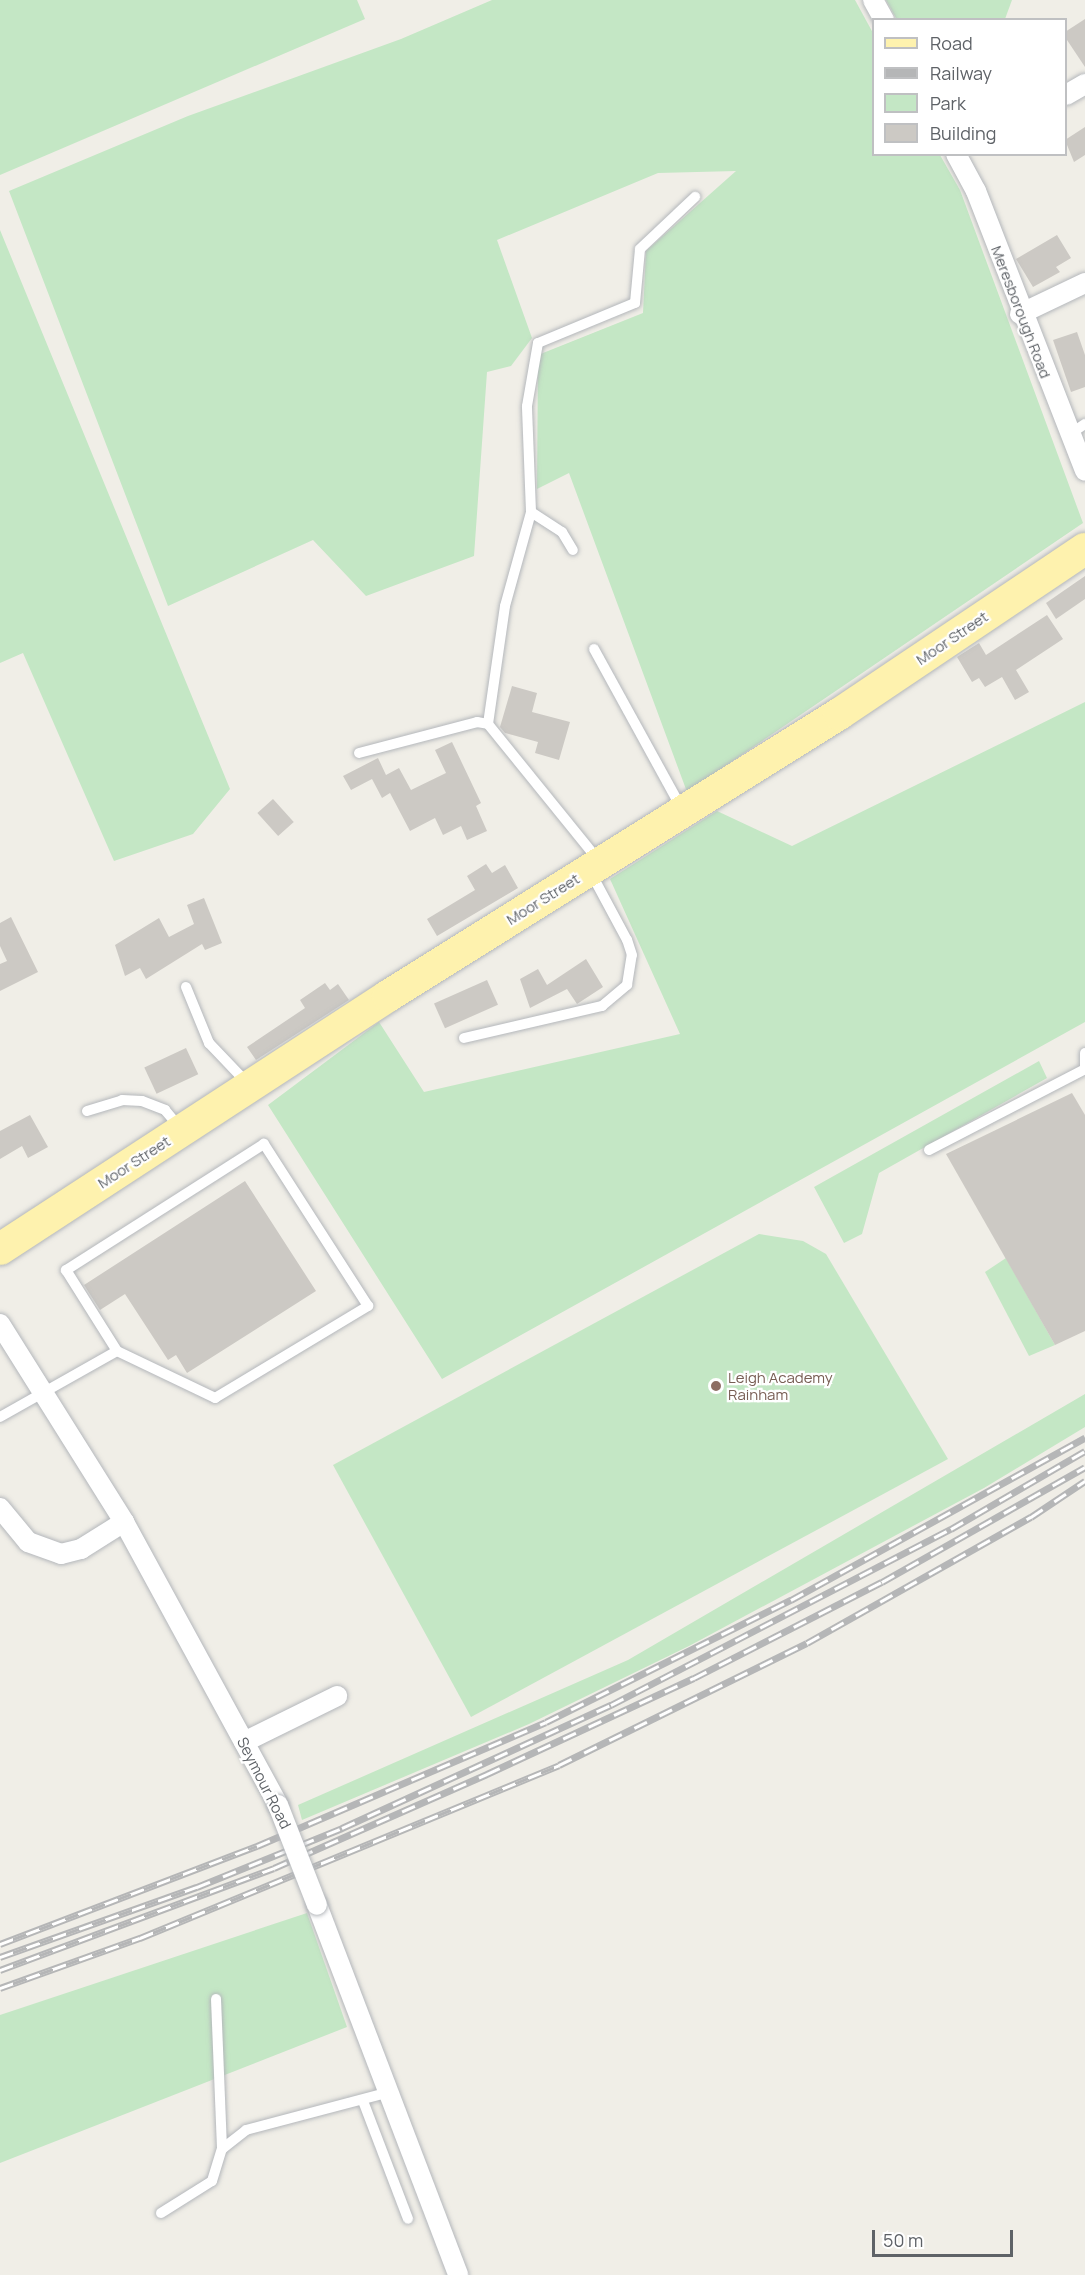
<!DOCTYPE html>
<html>
<head>
<meta charset="utf-8">
<style>
	body { margin:0 }
	#map { position:relative; width:1085px; height:2275px; overflow:hidden; background:#f0eee7; font-family:Manrope,sans-serif }
	div>[style] { position:absolute }
	.green>* { inset:0; background:#c4e7c5 }
	.building>* { inset:0; background:#ccc9c4; transform-origin:0 0 }
	.roads { filter:drop-shadow(0 0 2px #b4b7bb) drop-shadow(0 0 2px #b4b7bb) }
	.lane>* { height:10px; margin:-5px; padding:0 5px; transform-origin:5px; border-radius:5px; background:#fff }
	.street>* { height:20px; margin:-10px; padding:0 10px; transform-origin:10px; border-radius:10px; background:#fff }
	.primary>* { height:32px; margin:-16px; padding:0 16px; transform-origin:16px; border-radius:16px; background:#fef2ae }
	.rail>* { height:7px; margin-top:-3.5px; transform-origin:0; background:repeating-linear-gradient(90deg,#fff 0 14px,#b5b6b7 0 28px); box-sizing:border-box; border-block:2px solid #b5b6b7 }
	.bridges { filter:drop-shadow(0 0 2px #b4b7bb) drop-shadow(0 0 2px #b4b7bb) }
	.street-bridge>* { height:20px; margin:-10px; padding:0 10px; transform-origin:10px; border-radius:10px; background:#fff }
	.dots>* { width:16px; height:16px; translate:-50% -50%; box-sizing:border-box; border:3px solid #fff; border-radius:50% }
	span { translate:-50% -50%; white-space:nowrap; text-align:center; line-height:1.15; -webkit-text-stroke:4.5px #fff; paint-order:stroke }
	.street-label { font-size:15px; color:#5e6267 }
	.education-label { font-size:15px; color:#785e54 }
	.left { translate:0 -50%; text-align:left }
	.legend { position:absolute; left:872px; top:18px; width:195px; height:138px; box-sizing:border-box; background:#fff; border:2px solid #bfc0c2; margin:0; padding:8px 10px; list-style:none; font-size:18px; color:#5e6267 }
	.legend li { display:flex; align-items:center; gap:12px; height:30px }
	.legend b { width:30px; border:2px solid #bfc0c2 }
	.scale { position:absolute; left:872px; top:2230px; width:141px; height:27px; box-sizing:border-box; border:3px solid #5e6267; border-top:0; padding-left:8px; font-size:18px; line-height:21px; white-space:nowrap; color:#5e6267; -webkit-text-stroke:4px #fff; paint-order:stroke }
</style>
</head>
<body>
<div id="map">
	<div class="green">
		<i style="clip-path:polygon(0 0,357px 0,365px 19px,0 175px)"></i>
		<i style="clip-path:polygon(492px 0,855px 0,873px 33px,874px 154px,940px 155px,960px 190px,1083px 523px,687px 792px,569px 473px,537px 489px,538px 355px,643px 313px,646px 251px,736px 171px,658px 173px,497px 240px,532px 338px,511px 366px,487px 372px,474px 556px,366px 596px,313px 540px,168px 606px,9px 191px,188px 116px,401px 39px)"></i>
		<i style="clip-path:polygon(886px 0,1012px 0,1005px 19px,897px 20px)"></i>
		<i style="clip-path:polygon(0 230px,230px 789px,193px 834px,114px 861px,23px 653px,0 663px)"></i>
		<i style="clip-path:polygon(1085px 702px,1085px 1022px,442px 1379px,268px 1105px,379px 1022px,424px 1092px,680px 1034px,610px 879px,717px 811px,792px 846px)"></i>
		<i style="clip-path:polygon(1039px 1061px,1047px 1078px,879px 1173px,862px 1234px,844px 1243px,814px 1187px)"></i>
		<i style="clip-path:polygon(759px 1234px,803px 1241px,826px 1254px,948px 1459px,471px 1717px,333px 1465px)"></i>
		<i style="clip-path:polygon(1006px 1258px,1055px 1345px,1029px 1356px,985px 1272px)"></i>
		<i style="clip-path:polygon(1085px 1394px,1085px 1427px,984px 1488px,689px 1646px,529px 1724px,302px 1820px,298px 1805px,628px 1660px)"></i>
		<i style="clip-path:polygon(307px 1913px,347px 2027px,0 2163px,0 2015px)"></i>
	</div>
	<div class="building">
		<i style="clip-path:polygon(1085px 19px,1085px 67px,1065px 37px,1065px 32px)"></i>
		<i style="clip-path:polygon(1085px 127px,1085px 155px,1074px 162px,1065px 140px)"></i>
		<i style="clip-path:polygon(1057px 235px,1071px 258px,1056px 267px,1060px 272px,1033px 287px,1016px 259px)"></i>
		<i style="clip-path:polygon(1077px 332px,1085px 355px,1085px 387px,1071px 392px,1053px 340px)"></i>
		<i style="clip-path:polygon(1085px 576px,1085px 599px,1056px 619px,1046px 603px)"></i>
		<i style="clip-path:polygon(1047px 615px,1063px 639px,1016px 670px,1029px 692px,1015px 700px,1002px 677px,985px 687px,979px 678px,972px 682px,957px 657px,979px 643px,986px 655px)"></i>
		<i style="clip-path:polygon(512px 686px,537px 693px,532px 712px,570px 722px,559px 760px,535px 753px,538px 742px,505px 733px,500px 727px)"></i>
		<i style="clip-path:polygon(452px 742px,481px 803px,476px 806px,487px 831px,467px 840px,461px 826px,443px 835px,435px 818px,410px 831px,390px 793px,382px 798px,372px 779px,351px 790px,343px 776px,378px 758px,386px 775px,399px 768px,411px 790px,446px 773px,435px 750px)"></i>
		<i style="left:273px;top:799px;width:31px;height:21px;rotate:48deg"></i>
		<i style="clip-path:polygon(486px 864px,492px 873px,505px 865px,518px 888px,437px 936px,427px 919px,475px 890px,467px 876px)"></i>
		<i style="clip-path:polygon(204px 898px,222px 943px,205px 950px,202px 944px,146px 979px,140px 968px,125px 976px,115px 945px,159px 918px,169px 937px,194px 924px,187px 905px)"></i>
		<i style="clip-path:polygon(11px 917px,38px 972px,0 991px,0 964px,7px 961px,0 946px,0 923px)"></i>
		<i style="clip-path:polygon(586px 959px,603px 987px,577px 1004px,567px 989px,530px 1008px,520px 979px,538px 969px,547px 985px)"></i>
		<i style="left:487px;top:980px;width:27px;height:58px;rotate:66deg"></i>
		<i style="clip-path:polygon(325px 983px,330px 990px,338px 984px,349px 1000px,256px 1060px,247px 1047px,305px 1008px,300px 1000px)"></i>
		<i style="left:186px;top:1048px;width:29px;height:46px;rotate:65deg"></i>
		<i style="clip-path:polygon(1072px 1093px,1085px 1115px,1085px 1331px,1055px 1345px,946px 1154px)"></i>
		<i style="clip-path:polygon(30px 1115px,48px 1147px,28px 1158px,22px 1146px,0 1159px,0 1131px)"></i>
		<i style="clip-path:polygon(245px 1181px,316px 1291px,187px 1373px,176px 1355px,168px 1360px,125px 1294px,100px 1310px,84px 1285px)"></i>
	</div>
	<div class="roads">
		<div class="lane">
			<i style="left:1070px;top:434px;width:18px;rotate:-34deg"></i>
			<i style="left:531px;top:512px;width:37px;rotate:33deg"></i>
			<i style="left:562px;top:532px;width:21px;rotate:59deg"></i>
			<i style="left:594px;top:649px;width:183px;rotate:61.2deg"></i>
			<i style="left:488px;top:724px;width:119px;rotate:-81.8deg"></i>
			<i style="left:505px;top:606px;width:98px;rotate:-74.5deg"></i>
			<i style="left:531px;top:512px;width:106px;rotate:-92.2deg"></i>
			<i style="left:527px;top:406px;width:64px;rotate:-80.1deg"></i>
			<i style="left:538px;top:343px;width:105px;rotate:-22.4deg"></i>
			<i style="left:635px;top:303px;width:54px;rotate:-84.7deg"></i>
			<i style="left:640px;top:249px;width:76px;rotate:-43.4deg"></i>
			<i style="left:359px;top:753px;width:122px;rotate:-14.7deg"></i>
			<i style="left:477px;top:722px;width:11px;rotate:10deg"></i>
			<i style="left:488px;top:724px;width:175px;rotate:51deg"></i>
			<i style="left:186px;top:987px;width:61px;rotate:67.7deg"></i>
			<i style="left:209px;top:1043px;width:57px;rotate:46.4deg"></i>
			<i style="left:464px;top:1038px;width:142px;rotate:-13.1deg"></i>
			<i style="left:602px;top:1006px;width:33px;rotate:-40deg"></i>
			<i style="left:627px;top:985px;width:30px;rotate:-81deg"></i>
			<i style="left:632px;top:955px;width:16px;rotate:-108deg"></i>
			<i style="left:627px;top:940px;width:76px;rotate:-118.2deg"></i>
			<i style="left:1085px;top:1053px;width:15px;rotate:90deg"></i>
			<i style="left:87px;top:1111px;width:37px;rotate:-17deg"></i>
			<i style="left:122px;top:1100px;width:20px;rotate:3deg"></i>
			<i style="left:142px;top:1101px;width:25px;rotate:21deg"></i>
			<i style="left:165px;top:1110px;width:23px;rotate:50deg"></i>
			<i style="left:929px;top:1150px;width:176px;rotate:-27.4deg"></i>
			<i style="left:0;top:1417px;width:134px;rotate:-29.4deg"></i>
			<i style="left:117px;top:1351px;width:109px;rotate:25.6deg"></i>
			<i style="left:215px;top:1398px;width:179px;rotate:-31deg"></i>
			<i style="left:368px;top:1306px;width:193px;rotate:-122.7deg"></i>
			<i style="left:264px;top:1144px;width:235px;rotate:147.5deg"></i>
			<i style="left:66px;top:1270px;width:96px;rotate:57.8deg"></i>
			<i style="left:216px;top:1999px;width:150px;rotate:87.7deg"></i>
			<i style="left:363px;top:2101px;width:126px;rotate:69.1deg"></i>
			<i style="left:161px;top:2213px;width:60px;rotate:-32.1deg"></i>
			<i style="left:212px;top:2181px;width:34px;rotate:-73deg"></i>
			<i style="left:222px;top:2149px;width:31px;rotate:-38deg"></i>
			<i style="left:246px;top:2130px;width:149px;rotate:-14.8deg"></i>
		</div>
		<div class="street">
			<i style="left:873px;top:0;width:23px;rotate:61deg"></i>
			<i style="left:1066px;top:95px;width:22px;rotate:-30deg"></i>
			<i style="left:956px;top:154px;width:42px;rotate:61.6deg"></i>
			<i style="left:976px;top:191px;width:300px;rotate:68.7deg"></i>
			<i style="left:1020px;top:314px;width:72px;rotate:-25.5deg"></i>
			<i style="left:0;top:1324px;width:234px;rotate:57.9deg"></i>
			<i style="left:124px;top:1522px;width:322px;rotate:61.4deg"></i>
			<i style="left:0;top:1508px;width:44px;rotate:50.5deg"></i>
			<i style="left:28px;top:1542px;width:35px;rotate:20deg"></i>
			<i style="left:61px;top:1554px;width:21px;rotate:-14deg"></i>
			<i style="left:81px;top:1549px;width:51px;rotate:-32.1deg"></i>
			<i style="left:244px;top:1742px;width:104px;rotate:-26.3deg"></i>
			<i style="left:317px;top:1905px;width:396px;rotate:69.1deg"></i>
		</div>
		<div class="primary">
			<i style="left:0;top:1249px;width:463px;rotate:-33.1deg"></i>
			<i style="left:388px;top:996px;width:532px;rotate:-32.02deg"></i>
			<i style="left:839px;top:714px;width:296px;rotate:-33.9deg"></i>
		</div>
	</div>
	<div class="rail">
		<i style="left:0;top:1944px;width:275px;rotate:-20.9deg"></i>
		<i style="left:257px;top:1846px;width:314px;rotate:-23.2deg"></i>
		<i style="left:546px;top:1722px;width:274px;rotate:-26.5deg"></i>
		<i style="left:791px;top:1600px;width:336px;rotate:-28.9deg"></i>
		<i style="left:0;top:1957px;width:209px;rotate:-19.6deg"></i>
		<i style="left:197px;top:1887px;width:157px;rotate:-22.1deg"></i>
		<i style="left:342px;top:1828px;width:296px;rotate:-24.6deg"></i>
		<i style="left:611px;top:1705px;width:383px;rotate:-27.4deg"></i>
		<i style="left:951px;top:1529px;width:155px;rotate:-30.2deg"></i>
		<i style="left:0;top:1970px;width:292px;rotate:-20.4deg"></i>
		<i style="left:274px;top:1868px;width:233px;rotate:-23.8deg"></i>
		<i style="left:487px;top:1774px;width:228px;rotate:-24.9deg"></i>
		<i style="left:694px;top:1678px;width:211px;rotate:-27.1deg"></i>
		<i style="left:882px;top:1582px;width:233px;rotate:-29.5deg"></i>
		<i style="left:0;top:1988px;width:149px;rotate:-19.7deg"></i>
		<i style="left:140px;top:1938px;width:453px;rotate:-22.4deg"></i>
		<i style="left:559px;top:1765px;width:276px;rotate:-26.2deg"></i>
		<i style="left:807px;top:1643px;width:257px;rotate:-29.4deg"></i>
		<i style="left:1031px;top:1517px;width:65px;rotate:-33.7deg"></i>
	</div>
	<div class="bridges">
		<div class="street-bridge">
			<i style="left:278px;top:1805px;width:107px;rotate:68.7deg"></i>
		</div>
	</div>
	<div class="dots">
		<i style="left:716px;top:1386px;background:#8d6e63"></i>
	</div>
	<div class="street-label">
		<span style="left:1021px;top:312px;rotate:69deg">Meresborough Road</span>
		<span style="left:952px;top:638px;rotate:-34deg">Moor Street</span>
		<span style="left:543px;top:899px;rotate:-32deg">Moor Street</span>
		<span style="left:134px;top:1162px;rotate:-33deg">Moor Street</span>
		<span style="left:264px;top:1783px;rotate:63deg">Seymour Road</span>
	</div>
	<div class="education-label">
		<span class="left" style="left:728px;top:1386px">Leigh Academy<br>Rainham</span>
	</div>
	<ul class="legend">
	<li><b style="height:8px;background:#fef2ae"></b>Road</li>
	<li><b style="height:8px;background:#b5b6b7"></b>Railway</li>
	<li><b style="height:16px;background:#c4e7c5"></b>Park</li>
	<li><b style="height:16px;background:#ccc9c4"></b>Building</li>
	</ul>
	<div class="scale">50 m</div>
</div>
</body>
</html>
